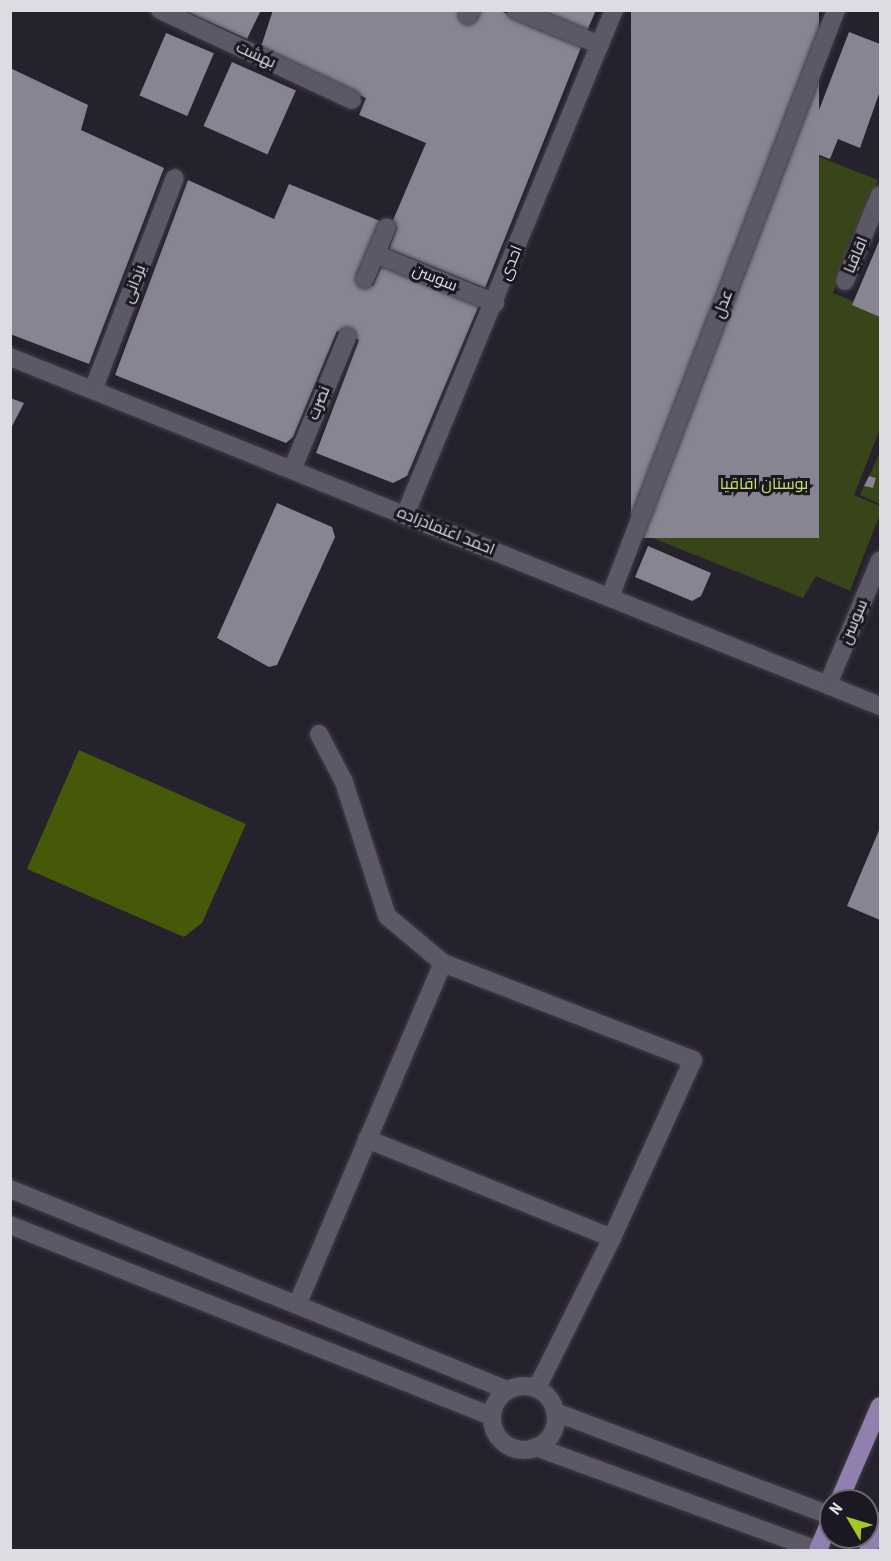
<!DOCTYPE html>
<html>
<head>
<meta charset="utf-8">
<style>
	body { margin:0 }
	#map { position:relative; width:891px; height:1561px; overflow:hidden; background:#25212d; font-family:"Roboto Condensed",Cairo,sans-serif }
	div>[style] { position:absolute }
	.green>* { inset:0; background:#384518 }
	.water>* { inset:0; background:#465908 }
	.building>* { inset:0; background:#888492; transform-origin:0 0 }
	.roads { filter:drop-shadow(0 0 2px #403d46) drop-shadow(0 0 2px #403d46) }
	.minor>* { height:18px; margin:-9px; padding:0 9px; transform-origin:9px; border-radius:9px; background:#5d5866 }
	.minor>.ring { margin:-9px; padding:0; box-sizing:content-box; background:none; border:18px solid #5d5866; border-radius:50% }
	.major>* { height:18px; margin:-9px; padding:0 9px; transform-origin:9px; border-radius:9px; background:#9080ad }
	span { translate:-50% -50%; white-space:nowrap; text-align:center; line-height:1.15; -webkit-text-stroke:6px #1c1823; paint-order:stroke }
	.street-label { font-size:16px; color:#dedce3 }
	.park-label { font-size:16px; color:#c0e466 }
	.frame { position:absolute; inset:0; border:12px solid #dedce3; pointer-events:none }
	.north { position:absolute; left:819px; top:1489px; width:60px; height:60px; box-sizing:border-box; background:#1c1823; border:2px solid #6a6670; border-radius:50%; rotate:308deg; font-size:16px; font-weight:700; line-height:24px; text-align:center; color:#dedce3 }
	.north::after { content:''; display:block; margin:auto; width:21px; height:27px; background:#a2c928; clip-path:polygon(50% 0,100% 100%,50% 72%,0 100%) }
</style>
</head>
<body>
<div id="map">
	<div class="green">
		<i style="clip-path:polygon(802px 150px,878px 180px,833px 293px,880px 312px,880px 429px,854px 495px,880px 506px,880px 514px,850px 591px,816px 576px,803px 598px,645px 535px)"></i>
		<i style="clip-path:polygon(880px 452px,880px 504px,860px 495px,864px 486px,873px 488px,876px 478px,869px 476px)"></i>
	</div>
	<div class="water">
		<i style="clip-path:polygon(79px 750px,246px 824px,202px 923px,184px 937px,27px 869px)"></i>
	</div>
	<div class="building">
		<i style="clip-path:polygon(183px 10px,261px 10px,247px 39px)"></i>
		<i style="clip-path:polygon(273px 10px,498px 10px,582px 45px,485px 288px,389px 249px,397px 228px,391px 225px,426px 143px,359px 115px,366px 98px,260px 50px)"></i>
		<i style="clip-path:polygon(539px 10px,596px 10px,587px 31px)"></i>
		<i style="left:631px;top:10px;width:188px;height:528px"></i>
		<i style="clip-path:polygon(849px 32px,880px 44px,880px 91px,860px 148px,838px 139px,830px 159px,804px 149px)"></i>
		<i style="left:166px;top:33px;width:52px;height:68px;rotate:23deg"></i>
		<i style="left:232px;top:62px;width:70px;height:70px;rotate:24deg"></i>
		<i style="clip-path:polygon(10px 68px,88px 105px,81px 130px,164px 168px,89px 364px,10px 334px)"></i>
		<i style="clip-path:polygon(188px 180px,274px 219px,289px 184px,380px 221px,356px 278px,373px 286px,382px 265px,479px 305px,407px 476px,393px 483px,316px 453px,359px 340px,337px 331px,293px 437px,286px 443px,115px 375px)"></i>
		<i style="clip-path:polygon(880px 239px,880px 317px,852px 305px)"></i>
		<i style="clip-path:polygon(10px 398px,24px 403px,10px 430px)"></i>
		<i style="clip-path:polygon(869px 476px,876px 478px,873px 488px,864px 486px)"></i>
		<i style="clip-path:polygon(277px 503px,332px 527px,335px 537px,277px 665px,269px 667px,217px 638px)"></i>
		<i style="clip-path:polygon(648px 546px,711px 573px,701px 596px,692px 601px,635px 577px)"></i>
		<i style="clip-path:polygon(880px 828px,880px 920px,847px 906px)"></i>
	</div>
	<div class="roads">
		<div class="minor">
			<i style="left:160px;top:10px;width:212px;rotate:25.1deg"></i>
			<i style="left:516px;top:10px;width:91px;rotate:22.6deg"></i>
			<i style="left:468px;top:15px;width:6px;rotate:-59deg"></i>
			<i style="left:376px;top:254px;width:129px;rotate:22.4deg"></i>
			<i style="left:365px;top:279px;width:56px;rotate:-67.1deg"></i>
			<i style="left:845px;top:281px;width:93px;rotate:-67.9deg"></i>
			<i style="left:10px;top:357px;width:937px;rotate:21.86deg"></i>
			<i style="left:93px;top:390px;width:227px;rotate:-68.9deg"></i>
			<i style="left:292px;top:470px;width:144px;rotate:-67.5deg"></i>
			<i style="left:405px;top:515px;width:547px;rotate:-67.52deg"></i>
			<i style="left:610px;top:597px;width:629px;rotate:-68.94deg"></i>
			<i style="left:828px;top:684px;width:134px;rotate:-67.2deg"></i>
			<i style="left:443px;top:963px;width:268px;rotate:21.2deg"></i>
			<i style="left:693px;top:1060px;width:196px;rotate:114.5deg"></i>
			<i style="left:367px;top:1139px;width:264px;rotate:22deg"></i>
			<i style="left:612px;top:1238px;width:168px;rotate:116.6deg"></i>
			<i style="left:10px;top:1189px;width:536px;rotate:22.02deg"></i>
			<i style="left:10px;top:1225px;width:518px;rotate:21.66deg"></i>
			<i style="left:297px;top:1305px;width:372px;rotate:-66.9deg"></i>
			<i style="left:443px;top:963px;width:73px;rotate:-140deg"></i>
			<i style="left:387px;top:916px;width:141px;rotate:-107.8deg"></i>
			<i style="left:344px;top:782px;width:54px;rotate:-117.5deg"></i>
			<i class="ring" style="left:492px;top:1386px;width:46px;height:46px"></i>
			<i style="left:555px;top:1412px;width:295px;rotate:20.6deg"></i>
			<i style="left:536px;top:1447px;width:300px;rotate:20.1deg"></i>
		</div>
		<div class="major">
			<i style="left:839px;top:1501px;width:103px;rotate:-66.7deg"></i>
			<i style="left:818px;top:1550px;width:34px;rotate:-67deg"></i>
			<i style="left:868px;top:1550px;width:31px;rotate:-68deg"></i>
		</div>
	</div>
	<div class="street-label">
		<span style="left:256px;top:55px;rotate:25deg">بهشت</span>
		<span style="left:856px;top:255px;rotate:-67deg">اقاقیا</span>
		<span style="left:511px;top:263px;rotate:-68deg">احدی</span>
		<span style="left:435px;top:278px;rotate:22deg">سوسن</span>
		<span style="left:134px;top:284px;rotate:-69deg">یزدانی</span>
		<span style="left:723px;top:304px;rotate:-69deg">عدل</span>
		<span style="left:319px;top:403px;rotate:-68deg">نصرت</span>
		<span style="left:446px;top:531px;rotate:22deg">احمد اعتمادزاده</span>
		<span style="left:854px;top:622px;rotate:-67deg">سوسن</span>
	</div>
	<div class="park-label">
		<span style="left:764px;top:484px">بوستان اقاقیا</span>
	</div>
	<div class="frame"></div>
	<div class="north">N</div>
</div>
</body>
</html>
